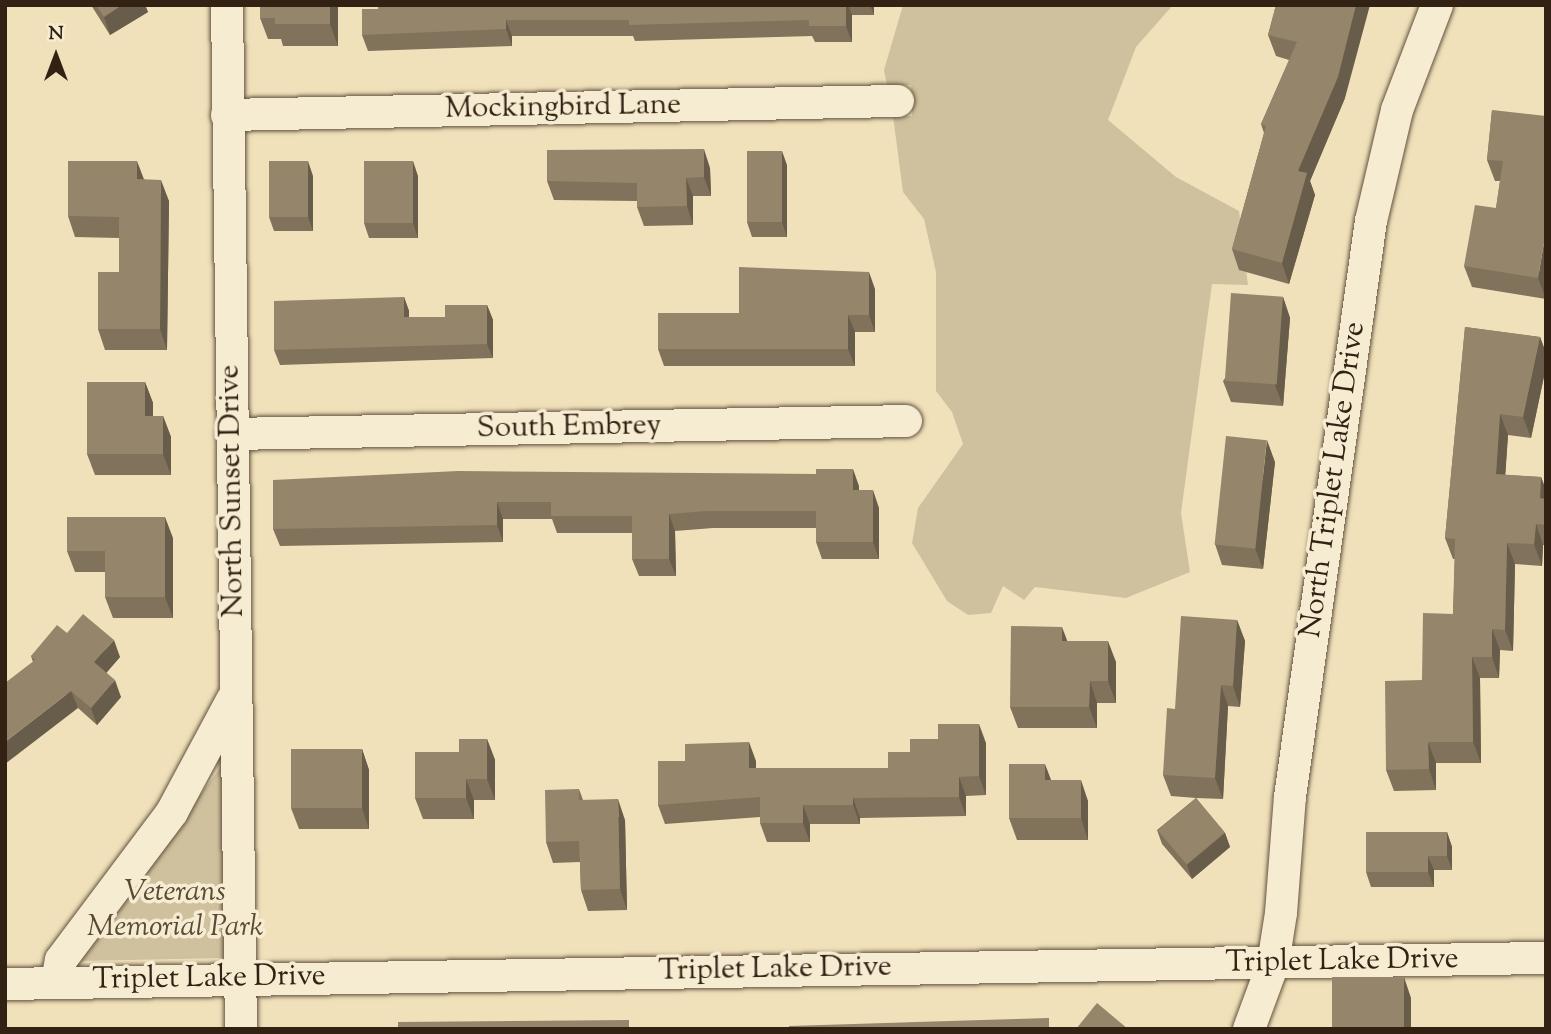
<!DOCTYPE html>
<html>
<head>
<meta charset="utf-8">
<style>
	body { margin:0 }
	#map { position:relative; width:1551px; height:1034px; overflow:hidden; background:#f0e1ba; font-family:"Sorts Mill Goudy",serif }
	div>[style] { position:absolute }
	.green>* { inset:0; background:#d0c19e }
	.roads { filter:drop-shadow(0 0 2px #62523e) drop-shadow(0 0 2px #62523e) }
	.minor>* { height:32px; margin:-16px; padding:0 16px; transform-origin:16px; border-radius:16px; background:#f5ecd2 }
	.wall>* { inset:0; background:#80725b }
	.shaded-wall>* { inset:0; background:#685d4a }
	.building>* { inset:0; background:#95856a; transform-origin:0 0 }
	span { translate:-50% -50%; white-space:nowrap; text-align:center; line-height:1.15; -webkit-text-stroke:7px #f5ecd2; paint-order:stroke }
	.street-label { font-size:30px; color:#332214 }
	.park-label { font-size:30px; color:#5a4a36; font-style:italic }
	.frame { position:absolute; inset:0; border:7px solid #332214; pointer-events:none }
	.north { position:absolute; left:21px; top:21px; width:70px; height:70px; -webkit-text-stroke:5px #f5ecd2; paint-order:stroke; rotate:0deg; font-size:19px; font-weight:700; line-height:28px; text-align:center; color:#332214 }
	.north::after { content:''; display:block; margin:auto; width:24px; height:32px; background:#332214; clip-path:polygon(50% 0,100% 100%,50% 72%,0 100%) }
</style>
</head>
<body>
<div id="map">
	<div class="green">
		<i style="clip-path:polygon(903px 5px,1173px 5px,1136px 47px,1108px 120px,1176px 177px,1239px 211px,1248px 285px,1212px 284px,1181px 513px,1190px 572px,1126px 598px,1035px 587px,1024px 600px,1003px 586px,991px 613px,968px 615px,947px 601px,912px 543px,918px 508px,963px 444px,952px 412px,936px 391px,936px 272px,924px 219px,903px 192px,893px 116px,912px 116px,911px 85px,887px 85px,884px 70px)"></i>
		<i style="clip-path:polygon(221px 767px,225px 958px,76px 961px)"></i>
	</div>
	<div class="roads">
		<div class="minor">
			<i style="left:227px;top:5px;width:1024px;rotate:89.22deg"></i>
			<i style="left:227px;top:115px;width:671px;rotate:-1.2deg"></i>
			<i style="left:232px;top:434px;width:674px;rotate:-1.1deg"></i>
			<i style="left:57px;top:982px;width:22px;rotate:-80deg"></i>
			<i style="left:61px;top:960px;width:185px;rotate:-53.1deg"></i>
			<i style="left:172px;top:812px;width:127px;rotate:-61.8deg"></i>
			<i style="left:5px;top:984px;width:1541px;rotate:-0.97deg"></i>
			<i style="left:1249px;top:1029px;width:69px;rotate:-69.7deg"></i>
			<i style="left:1273px;top:964px;width:52px;rotate:-81.1deg"></i>
			<i style="left:1281px;top:913px;width:116px;rotate:-85.6deg"></i>
			<i style="left:1290px;top:797px;width:582px;rotate:-82deg"></i>
			<i style="left:1371px;top:221px;width:114px;rotate:-76.8deg"></i>
			<i style="left:1397px;top:110px;width:112px;rotate:-69.1deg"></i>
		</div>
	</div>
	<div class="wall">
		<i style="clip-path:polygon(91px 5px,145px 5px,148px 12px,110px 35px)"></i>
		<i style="clip-path:polygon(338px 5px,338px 46px,283px 46px,281px 39px,268px 39px,260px 18px)"></i>
		<i style="clip-path:polygon(378px 5px,874px 5px,874px 15px,852px 15px,852px 42px,815px 42px,812px 36px,635px 41px,633px 36px,512px 36px,512px 46px,368px 51px,362px 35px,378px 9px)"></i>
		<i style="clip-path:polygon(1276px 5px,1345px 98px,1310px 181px,1315px 195px,1289px 284px,1239px 270px,1232px 249px,1264px 133px,1261px 124px,1289px 60px,1276px 56px,1268px 35px)"></i>
		<i style="clip-path:polygon(1492px 110px,1546px 299px,1472px 287px,1464px 266px,1496px 208px,1500px 181px,1495px 181px,1487px 160px)"></i>
		<i style="clip-path:polygon(787px 165px,787px 237px,752px 237px,747px 222px)"></i>
		<i style="clip-path:polygon(710px 168px,711px 196px,693px 196px,693px 225px,644px 226px,637px 207px,637px 201px,554px 200px,547px 181px)"></i>
		<i style="clip-path:polygon(313px 176px,313px 231px,274px 231px,269px 217px)"></i>
		<i style="clip-path:polygon(418px 176px,418px 238px,369px 238px,364px 223px)"></i>
		<i style="clip-path:polygon(144px 179px,169px 201px,167px 350px,105px 350px,98px 329px,119px 272px,119px 238px,75px 237px,68px 216px)"></i>
		<i style="clip-path:polygon(875px 289px,875px 332px,855px 332px,855px 366px,664px 366px,658px 349px,739px 313px)"></i>
		<i style="clip-path:polygon(404px 297px,409px 311px,409px 317px,445px 317px,487px 305px,493px 320px,493px 358px,280px 365px,274px 350px)"></i>
		<i style="clip-path:polygon(1283px 297px,1290px 318px,1283px 406px,1231px 402px,1223px 381px)"></i>
		<i style="clip-path:polygon(1465px 327px,1540px 337px,1546px 353px,1546px 367px,1531px 438px,1508px 435px,1505px 475px,1541px 477px,1546px 490px,1546px 546px,1543px 545px,1542px 566px,1515px 564px,1513px 651px,1500px 650px,1499px 678px,1480px 678px,1481px 763px,1436px 763px,1436px 790px,1394px 791px,1386px 770px,1422px 680px,1453px 614px,1455px 559px,1453px 559px,1445px 538px)"></i>
		<i style="clip-path:polygon(145px 382px,153px 403px,153px 416px,163px 416px,171px 437px,171px 475px,95px 475px,87px 454px)"></i>
		<i style="clip-path:polygon(1275px 462px,1263px 569px,1222px 565px,1215px 544px)"></i>
		<i style="clip-path:polygon(273px 480px,859px 486px,859px 490px,879px 508px,879px 559px,822px 559px,816px 542px,816px 528px,713px 528px,675px 531px,676px 576px,639px 576px,632px 559px,632px 533px,557px 533px,552px 519px,503px 519px,503px 542px,280px 546px,273px 529px)"></i>
		<i style="clip-path:polygon(173px 538px,173px 618px,113px 618px,105px 597px,105px 572px,75px 572px,67px 551px)"></i>
		<i style="clip-path:polygon(1237px 620px,1245px 641px,1240px 707px,1228px 706px,1223px 799px,1196px 798px,1225px 833px,1230px 847px,1192px 879px,1162px 844px,1157px 830px,1196px 798px,1171px 796px,1163px 775px,1175px 709px)"></i>
		<i style="clip-path:polygon(67px 633px,120px 657px,106px 673px,121px 697px,97px 725px,78px 708px,33px 662px,31px 656px)"></i>
		<i style="clip-path:polygon(1068px 641px,1116px 662px,1116px 703px,1097px 703px,1097px 728px,1018px 728px,1010px 707px)"></i>
		<i style="clip-path:polygon(487px 739px,495px 760px,495px 800px,474px 800px,474px 819px,423px 819px,415px 798px,459px 752px)"></i>
		<i style="clip-path:polygon(986px 743px,986px 795px,966px 796px,966px 816px,860px 818px,860px 824px,810px 824px,810px 842px,767px 842px,760px 823px,760px 817px,665px 824px,658px 805px,756px 761px,756px 768px,888px 768px,910px 752px)"></i>
		<i style="clip-path:polygon(362px 749px,369px 770px,369px 829px,299px 829px,291px 808px)"></i>
		<i style="clip-path:polygon(1051px 780px,1088px 801px,1088px 840px,1017px 840px,1009px 818px)"></i>
		<i style="clip-path:polygon(579px 789px,583px 800px,625px 820px,627px 910px,588px 911px,581px 890px,580px 862px,553px 863px,546px 842px)"></i>
		<i style="clip-path:polygon(1447px 832px,1452px 847px,1452px 870px,1434px 870px,1434px 887px,1371px 887px,1366px 872px)"></i>
	</div>
	<div class="shaded-wall">
		<i style="clip-path:polygon(122px 5px,145px 5px,148px 12px,110px 35px,104px 17px)"></i>
		<i style="clip-path:polygon(330px 5px,338px 5px,338px 46px,330px 24px)"></i>
		<i style="clip-path:polygon(846px 5px,848px 5px,852px 15px,852px 42px,846px 26px)"></i>
		<i style="clip-path:polygon(870px 5px,874px 5px,874px 15px)"></i>
		<i style="clip-path:polygon(1356px 5px,1370px 5px,1345px 98px,1310px 181px,1315px 195px,1289px 284px,1282px 263px,1298px 171px)"></i>
		<i style="clip-path:polygon(506px 20px,512px 36px,512px 46px,506px 29px)"></i>
		<i style="clip-path:polygon(704px 149px,710px 168px,711px 196px,704px 177px)"></i>
		<i style="clip-path:polygon(782px 151px,787px 165px,787px 237px,782px 222px)"></i>
		<i style="clip-path:polygon(137px 161px,145px 182px,137px 179px)"></i>
		<i style="clip-path:polygon(308px 161px,313px 176px,313px 231px,308px 217px)"></i>
		<i style="clip-path:polygon(413px 161px,418px 176px,418px 238px,413px 223px)"></i>
		<i style="clip-path:polygon(686px 178px,693px 196px,693px 225px,687px 206px)"></i>
		<i style="clip-path:polygon(161px 180px,169px 201px,167px 350px,160px 329px)"></i>
		<i style="clip-path:polygon(1546px 231px,1546px 299px,1538px 278px)"></i>
		<i style="clip-path:polygon(869px 272px,875px 289px,875px 332px,869px 315px)"></i>
		<i style="clip-path:polygon(404px 297px,409px 311px,409px 331px,404px 317px)"></i>
		<i style="clip-path:polygon(1283px 297px,1290px 318px,1283px 406px,1275px 385px)"></i>
		<i style="clip-path:polygon(487px 305px,493px 320px,493px 358px,487px 344px)"></i>
		<i style="clip-path:polygon(848px 315px,855px 332px,855px 366px,848px 349px)"></i>
		<i style="clip-path:polygon(1540px 337px,1546px 353px,1546px 367px,1531px 438px,1523px 417px)"></i>
		<i style="clip-path:polygon(145px 382px,153px 403px,153px 437px,145px 416px)"></i>
		<i style="clip-path:polygon(1500px 414px,1508px 435px,1504px 495px,1496px 474px)"></i>
		<i style="clip-path:polygon(163px 416px,171px 437px,171px 475px,163px 454px)"></i>
		<i style="clip-path:polygon(1267px 440px,1275px 462px,1263px 569px,1255px 548px)"></i>
		<i style="clip-path:polygon(853px 469px,859px 486px,859px 508px,853px 490px)"></i>
		<i style="clip-path:polygon(1541px 477px,1546px 490px,1546px 514px,1540px 498px)"></i>
		<i style="clip-path:polygon(873px 490px,879px 508px,879px 559px,873px 542px)"></i>
		<i style="clip-path:polygon(497px 502px,503px 519px,503px 542px,497px 525px)"></i>
		<i style="clip-path:polygon(669px 514px,675px 531px,676px 576px,669px 559px)"></i>
		<i style="clip-path:polygon(165px 517px,173px 538px,173px 618px,165px 597px)"></i>
		<i style="clip-path:polygon(1536px 524px,1543px 545px,1542px 566px,1534px 544px)"></i>
		<i style="clip-path:polygon(1507px 543px,1515px 564px,1513px 651px,1505px 630px)"></i>
		<i style="clip-path:polygon(1237px 620px,1245px 641px,1240px 707px,1233px 686px)"></i>
		<i style="clip-path:polygon(1062px 627px,1070px 648px,1062px 641px)"></i>
		<i style="clip-path:polygon(1492px 629px,1500px 650px,1499px 678px,1492px 657px)"></i>
		<i style="clip-path:polygon(114px 640px,120px 657px,101px 679px,94px 662px)"></i>
		<i style="clip-path:polygon(1108px 641px,1116px 662px,1116px 703px,1108px 681px)"></i>
		<i style="clip-path:polygon(1472px 657px,1480px 678px,1481px 763px,1473px 742px)"></i>
		<i style="clip-path:polygon(115px 680px,121px 697px,97px 725px,91px 708px)"></i>
		<i style="clip-path:polygon(1090px 681px,1097px 703px,1097px 728px,1089px 707px)"></i>
		<i style="clip-path:polygon(1221px 685px,1228px 706px,1223px 799px,1215px 778px)"></i>
		<i style="clip-path:polygon(71px 691px,78px 708px,5px 764px,5px 742px)"></i>
		<i style="clip-path:polygon(979px 724px,986px 743px,986px 795px,979px 776px)"></i>
		<i style="clip-path:polygon(487px 739px,495px 760px,495px 800px,487px 779px)"></i>
		<i style="clip-path:polygon(749px 742px,756px 761px,756px 787px,749px 768px)"></i>
		<i style="clip-path:polygon(1428px 742px,1436px 763px,1436px 790px,1429px 769px)"></i>
		<i style="clip-path:polygon(362px 749px,369px 770px,369px 829px,362px 808px)"></i>
		<i style="clip-path:polygon(1045px 764px,1053px 785px,1045px 780px)"></i>
		<i style="clip-path:polygon(959px 777px,966px 796px,966px 816px,959px 797px)"></i>
		<i style="clip-path:polygon(466px 779px,474px 800px,474px 819px,466px 798px)"></i>
		<i style="clip-path:polygon(1081px 780px,1088px 801px,1088px 840px,1081px 818px)"></i>
		<i style="clip-path:polygon(853px 798px,860px 818px,860px 824px,853px 805px)"></i>
		<i style="clip-path:polygon(618px 799px,625px 820px,627px 910px,620px 889px)"></i>
		<i style="clip-path:polygon(803px 805px,810px 824px,810px 842px,803px 823px)"></i>
		<i style="clip-path:polygon(1447px 832px,1452px 847px,1452px 870px,1447px 856px)"></i>
		<i style="clip-path:polygon(1225px 833px,1230px 847px,1192px 879px,1187px 865px)"></i>
		<i style="clip-path:polygon(1428px 856px,1434px 870px,1434px 887px,1428px 872px)"></i>
		<i style="clip-path:polygon(1404px 977px,1411px 998px,1411px 1029px,1404px 1029px)"></i>
	</div>
	<div class="building">
		<i style="clip-path:polygon(96px 5px,122px 5px,104px 17px)"></i>
		<i style="clip-path:polygon(260px 5px,330px 5px,330px 24px,275px 24px,275px 18px,260px 18px)"></i>
		<i style="clip-path:polygon(378px 5px,846px 5px,846px 26px,809px 26px,809px 20px,629px 25px,629px 20px,506px 20px,506px 29px,362px 35px,362px 9px,378px 9px)"></i>
		<i style="clip-path:polygon(1276px 5px,1356px 5px,1338px 77px,1298px 171px,1307px 173px,1282px 263px,1232px 249px,1266px 126px,1261px 124px,1297px 42px,1268px 35px)"></i>
		<i style="clip-path:polygon(1492px 110px,1546px 116px,1546px 231px,1538px 278px,1464px 266px,1475px 205px,1496px 208px,1503px 161px,1487px 160px)"></i>
		<i style="clip-path:polygon(704px 149px,704px 177px,686px 178px,687px 206px,637px 207px,637px 183px,547px 181px,547px 150px)"></i>
		<i style="left:747px;top:151px;width:35px;height:71px"></i>
		<i style="clip-path:polygon(68px 161px,137px 161px,137px 179px,161px 180px,160px 329px,98px 329px,98px 272px,119px 272px,119px 217px,68px 216px)"></i>
		<i style="left:269px;top:161px;width:39px;height:56px"></i>
		<i style="left:364px;top:161px;width:49px;height:62px"></i>
		<i style="clip-path:polygon(739px 267px,869px 272px,869px 315px,848px 315px,848px 349px,658px 349px,658px 313px,739px 313px)"></i>
		<i style="left:1231px;top:293px;width:52px;height:88px;rotate:4deg"></i>
		<i style="clip-path:polygon(404px 297px,404px 317px,445px 317px,445px 305px,487px 305px,487px 344px,274px 350px,274px 301px)"></i>
		<i style="clip-path:polygon(1465px 327px,1540px 337px,1523px 417px,1500px 414px,1496px 474px,1541px 477px,1540px 498px,1546px 499px,1546px 525px,1536px 524px,1534px 544px,1507px 543px,1505px 630px,1492px 629px,1492px 657px,1472px 657px,1473px 742px,1428px 742px,1429px 769px,1386px 770px,1385px 681px,1422px 680px,1423px 613px,1453px 614px,1455px 539px,1445px 538px)"></i>
		<i style="clip-path:polygon(87px 382px,145px 382px,145px 416px,163px 416px,163px 454px,87px 454px)"></i>
		<i style="left:1226px;top:436px;width:41px;height:109px;rotate:6deg"></i>
		<i style="clip-path:polygon(816px 469px,853px 469px,853px 490px,873px 490px,873px 542px,816px 542px,816px 511px,707px 511px,669px 514px,669px 559px,632px 559px,632px 516px,551px 516px,551px 502px,497px 502px,497px 525px,273px 529px,273px 480px,458px 471px,816px 474px)"></i>
		<i style="clip-path:polygon(67px 517px,165px 517px,165px 597px,105px 597px,105px 551px,67px 551px)"></i>
		<i style="clip-path:polygon(83px 614px,114px 640px,94px 662px,115px 680px,91px 708px,71px 691px,5px 742px,5px 683px,35px 660px,31px 656px,57px 625px,67px 633px)"></i>
		<i style="clip-path:polygon(1181px 616px,1237px 620px,1233px 686px,1221px 685px,1215px 778px,1163px 775px,1167px 708px,1175px 709px)"></i>
		<i style="clip-path:polygon(1011px 626px,1062px 627px,1062px 641px,1108px 641px,1108px 681px,1090px 681px,1089px 707px,1010px 707px)"></i>
		<i style="clip-path:polygon(938px 724px,979px 724px,979px 776px,959px 777px,959px 797px,853px 798px,853px 805px,803px 805px,803px 823px,760px 823px,760px 797px,658px 805px,658px 761px,685px 761px,685px 744px,749px 742px,749px 768px,888px 768px,888px 752px,910px 752px,910px 739px,938px 739px)"></i>
		<i style="clip-path:polygon(459px 739px,487px 739px,487px 779px,466px 779px,466px 798px,415px 798px,415px 752px,459px 752px)"></i>
		<i style="left:291px;top:749px;width:71px;height:59px"></i>
		<i style="clip-path:polygon(1009px 764px,1045px 764px,1045px 780px,1081px 780px,1081px 818px,1009px 818px)"></i>
		<i style="clip-path:polygon(579px 789px,579px 800px,618px 799px,620px 889px,581px 890px,579px 841px,546px 842px,545px 790px)"></i>
		<i style="left:1196px;top:798px;width:45px;height:50px;rotate:50deg"></i>
		<i style="clip-path:polygon(1366px 832px,1447px 832px,1447px 856px,1428px 856px,1428px 872px,1366px 872px)"></i>
		<i style="left:1332px;top:977px;width:72px;height:52px"></i>
		<i style="clip-path:polygon(1097px 1003px,1128px 1029px,1076px 1029px)"></i>
		<i style="clip-path:polygon(1049px 1018px,1049px 1029px,789px 1029px,789px 1026px)"></i>
		<i style="clip-path:polygon(629px 1020px,629px 1029px,398px 1029px,398px 1022px)"></i>
	</div>
	<div class="street-label">
		<span style="left:563px;top:108px;rotate:-1deg">Mockingbird Lane</span>
		<span style="left:569px;top:428px;rotate:-1deg">South Embrey</span>
		<span style="left:1334px;top:480px;rotate:-82deg">North Triplet Lake Drive</span>
		<span style="left:233px;top:491px;rotate:-91deg">North Sunset Drive</span>
		<span style="left:1342px;top:962px;rotate:-1deg">Triplet Lake Drive</span>
		<span style="left:775px;top:970px;rotate:-1deg">Triplet Lake Drive</span>
		<span style="left:209px;top:979px;rotate:-1deg">Triplet Lake Drive</span>
	</div>
	<div class="park-label">
		<span style="left:175px;top:910px">Veterans<br>Memorial Park</span>
	</div>
	<div class="frame"></div>
	<div class="north">N</div>
</div>
</body>
</html>
